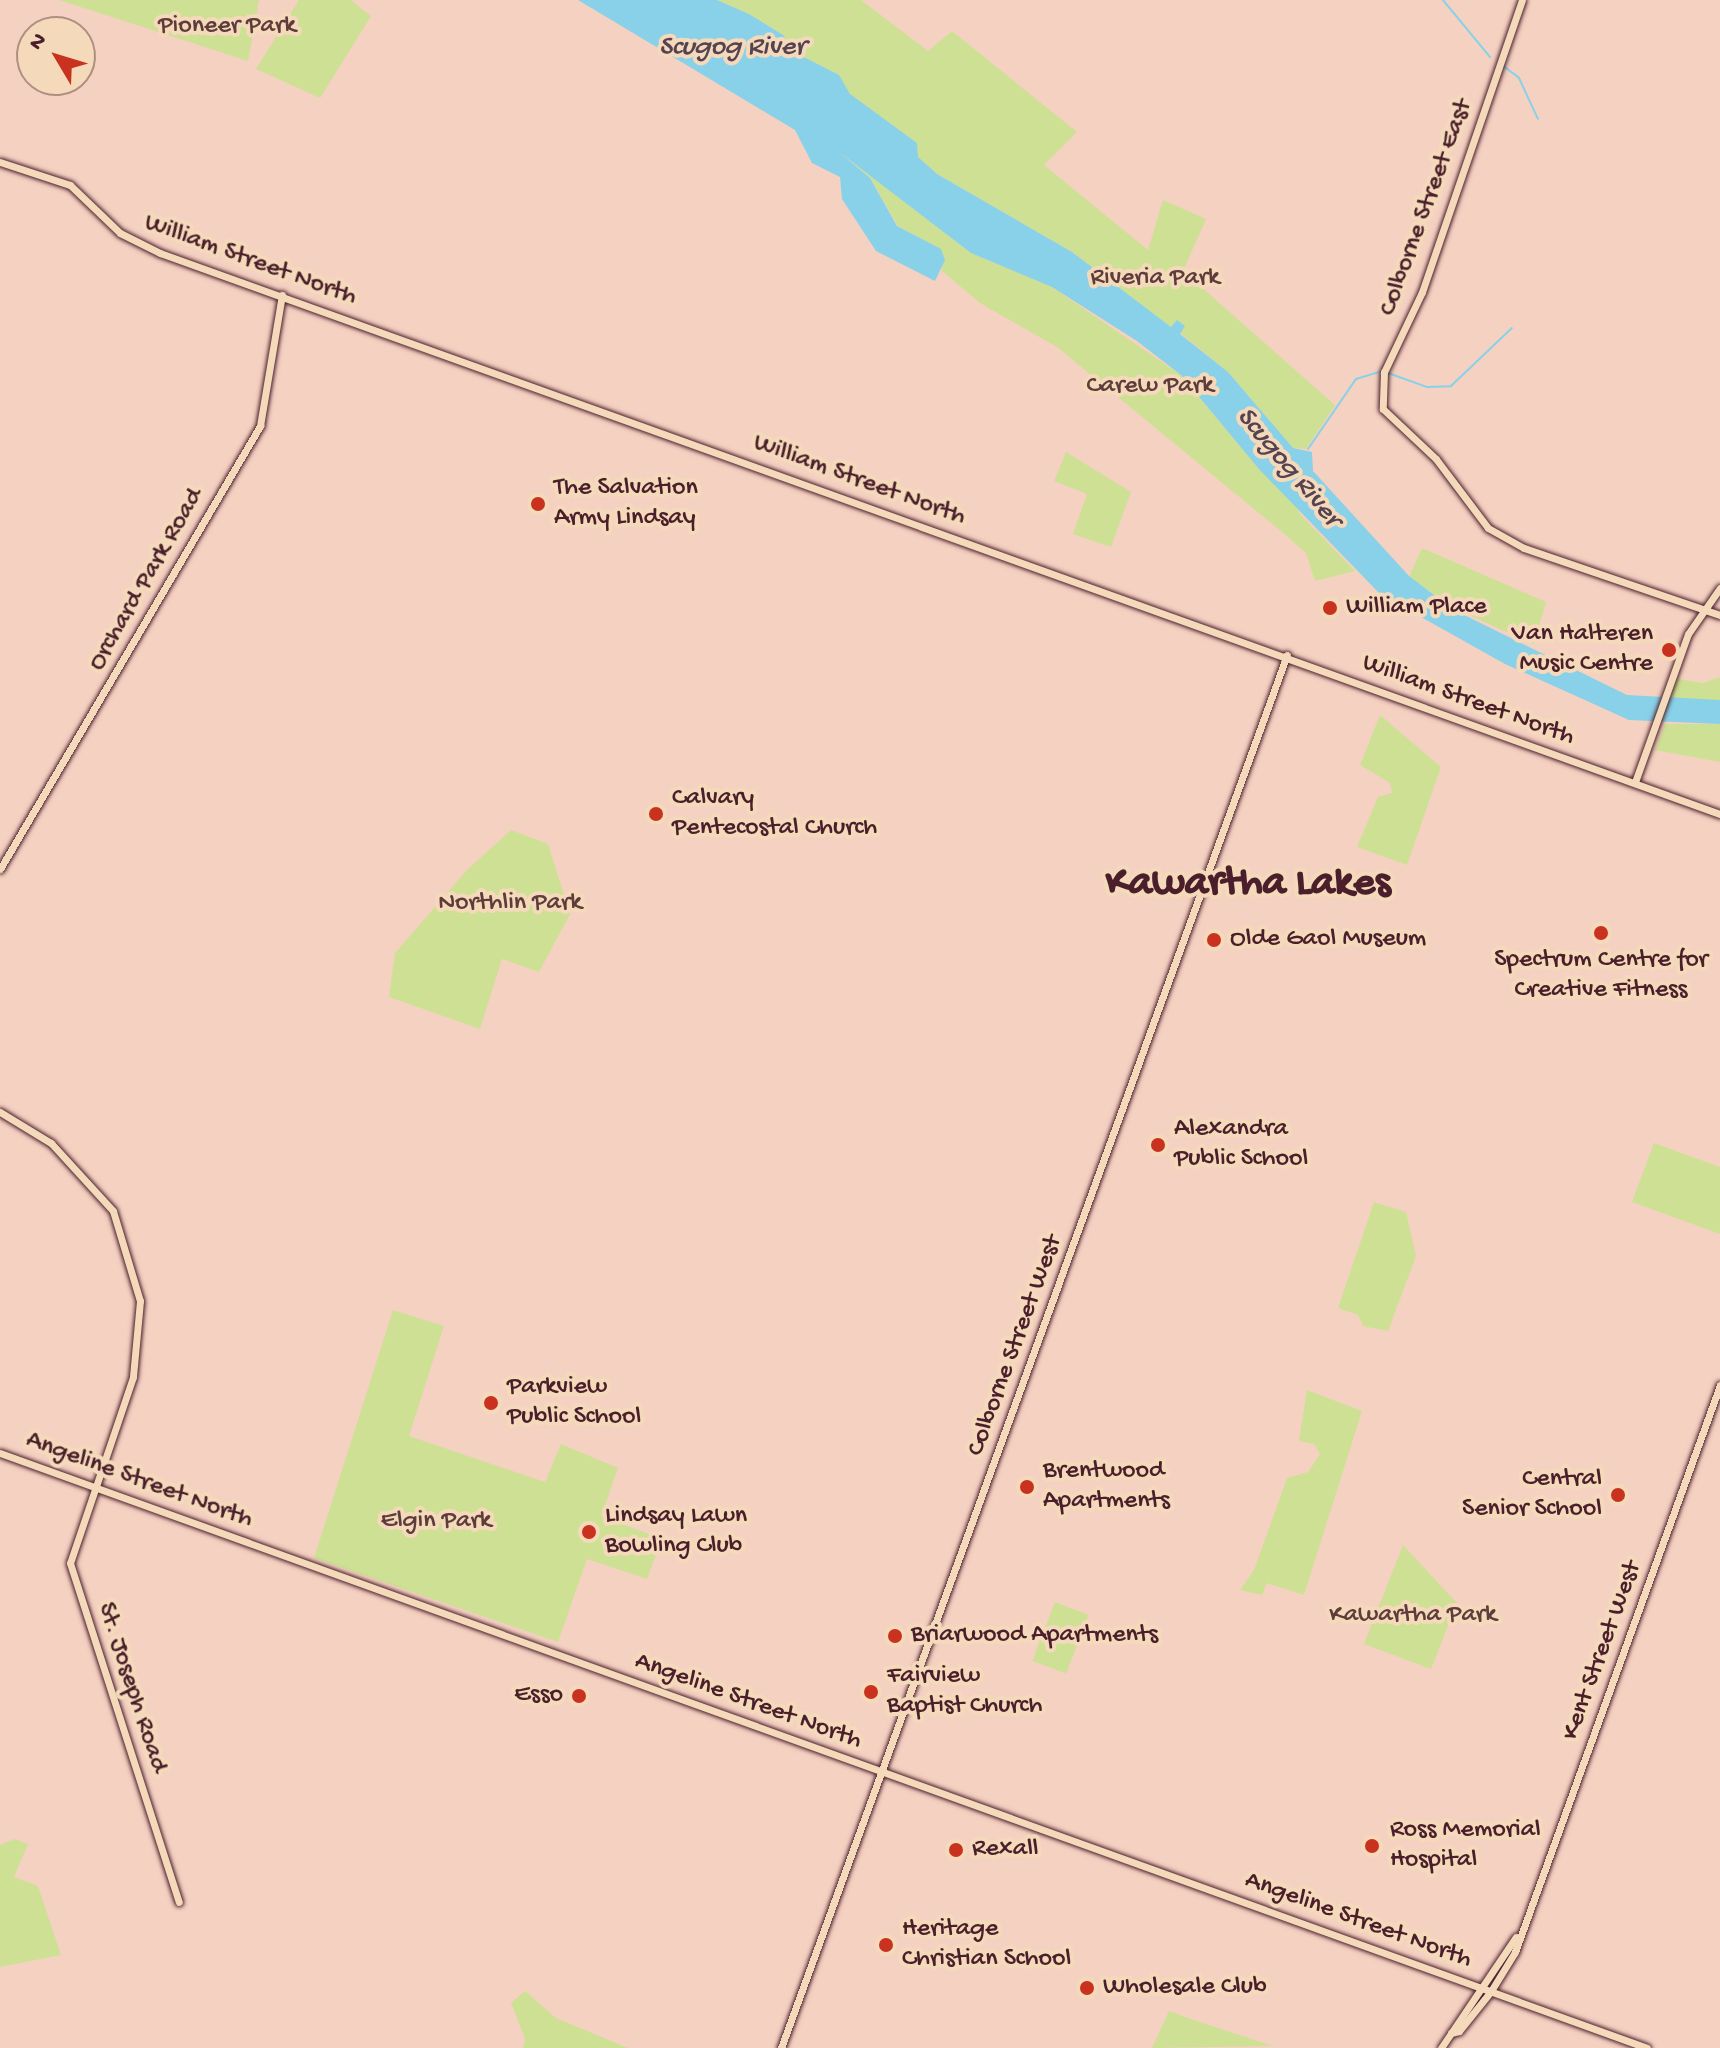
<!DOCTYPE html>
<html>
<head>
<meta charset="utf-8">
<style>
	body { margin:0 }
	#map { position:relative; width:1720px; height:2048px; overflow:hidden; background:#f5d1c2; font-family:"Gochi Hand",sans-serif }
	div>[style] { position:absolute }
	.green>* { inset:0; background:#cee094; transform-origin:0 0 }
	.water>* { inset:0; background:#88d1e9 }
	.stream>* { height:2px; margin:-1px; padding:0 1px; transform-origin:1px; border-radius:1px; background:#88d1e9 }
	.roads { filter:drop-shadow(0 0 2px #4a1f2b) drop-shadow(0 0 2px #4a1f2b) }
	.secondary>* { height:7px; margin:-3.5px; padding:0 3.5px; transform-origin:3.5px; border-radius:3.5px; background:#f4d9ba }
	.dots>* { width:22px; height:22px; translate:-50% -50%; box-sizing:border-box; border:4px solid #f4d9ba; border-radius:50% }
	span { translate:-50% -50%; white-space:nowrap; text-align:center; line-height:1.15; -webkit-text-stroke:8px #f4d9ba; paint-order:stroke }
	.park-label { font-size:26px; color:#5e3c3b }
	.street-label { font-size:26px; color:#4a1f2b }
	.poi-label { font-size:26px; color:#4a1f2b }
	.left { translate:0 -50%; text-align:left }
	.right { translate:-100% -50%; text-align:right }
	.water-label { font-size:28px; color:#564351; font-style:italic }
	.town-label { font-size:42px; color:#4a1f2b; font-weight:700 }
	.north { position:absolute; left:16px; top:16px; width:80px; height:80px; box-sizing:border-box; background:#f4d9ba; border:2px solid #b08f81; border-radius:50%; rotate:308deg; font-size:22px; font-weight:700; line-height:32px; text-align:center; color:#4a1f2b }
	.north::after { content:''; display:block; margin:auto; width:28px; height:36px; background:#c8321e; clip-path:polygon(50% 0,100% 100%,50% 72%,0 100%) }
</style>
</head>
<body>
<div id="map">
	<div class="green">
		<i style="clip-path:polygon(59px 0,259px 0,248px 61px)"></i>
		<i style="clip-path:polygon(299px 0,351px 0,371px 16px,320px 98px,256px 69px)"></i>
		<i style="clip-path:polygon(717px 0,861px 0,928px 51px,952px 31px,1077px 132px,1044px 165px,1148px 250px,1163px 200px,1206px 219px,1183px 271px,1335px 405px,1306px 449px,1293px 448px,1228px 372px,1180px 333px,1185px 326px,1171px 328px,1072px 252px,937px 174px,918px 157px,917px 143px,849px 94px,839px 75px,794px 52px,783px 35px,749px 14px)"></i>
		<i style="clip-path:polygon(838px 151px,971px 253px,1052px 287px,1181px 375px,1258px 468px,1284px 489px,1301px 515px,1355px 571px,1315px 581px,1306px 553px,1282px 532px,1057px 347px,980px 303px,942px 271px,941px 250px,898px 226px,870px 178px)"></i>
		<i style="clip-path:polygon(1066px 452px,1131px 492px,1111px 547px,1073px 534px,1087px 494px,1054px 481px)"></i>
		<i style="clip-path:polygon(1422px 548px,1546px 602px,1534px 644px,1455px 609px,1409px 577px)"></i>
		<i style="clip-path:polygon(1720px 677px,1720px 700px,1664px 700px,1672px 678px,1703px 683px)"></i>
		<i style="clip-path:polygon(1380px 715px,1441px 767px,1407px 865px,1357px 847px,1378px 797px,1392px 793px,1390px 783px,1360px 765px)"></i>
		<i style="clip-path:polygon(1665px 724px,1720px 724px,1720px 762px,1655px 750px)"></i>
		<i style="clip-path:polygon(511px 830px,548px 844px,570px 914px,539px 972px,502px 959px,480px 1029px,389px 997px,395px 953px,467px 870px)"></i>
		<i style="clip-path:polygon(1654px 1143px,1720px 1167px,1720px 1234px,1632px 1202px)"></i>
		<i style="clip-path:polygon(1374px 1202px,1406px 1212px,1416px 1256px,1388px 1331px,1363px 1326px,1358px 1315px,1338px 1308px)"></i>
		<i style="clip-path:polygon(393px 1310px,444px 1326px,409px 1436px,545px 1482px,561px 1444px,618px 1468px,601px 1516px,662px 1539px,647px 1579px,587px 1559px,558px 1642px,314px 1558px)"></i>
		<i style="clip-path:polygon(1307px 1390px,1362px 1411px,1304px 1595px,1267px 1583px,1262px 1595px,1240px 1590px,1254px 1570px,1287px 1478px,1308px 1472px,1320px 1454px,1314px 1444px,1299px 1441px)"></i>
		<i style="clip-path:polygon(1403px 1545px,1457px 1603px,1431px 1669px,1364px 1644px)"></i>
		<i style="left:1055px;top:1602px;width:36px;height:63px;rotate:21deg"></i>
		<i style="clip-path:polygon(14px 1839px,28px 1844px,14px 1877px,38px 1886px,61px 1955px,0 1967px,0 1845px)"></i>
		<i style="clip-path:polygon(525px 1991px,556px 2018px,628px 2048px,523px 2048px,525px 2039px,511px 2003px)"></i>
		<i style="clip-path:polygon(1169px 2011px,1194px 2020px,1273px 2046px,1152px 2048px)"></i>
	</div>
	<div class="water">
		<i style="clip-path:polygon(578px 0,717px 0,749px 14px,783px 35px,794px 52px,839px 75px,850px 94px,917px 143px,918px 157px,937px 174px,1072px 252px,1171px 327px,1177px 320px,1185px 326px,1180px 334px,1228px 372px,1293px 448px,1312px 452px,1313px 471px,1409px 576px,1454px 610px,1627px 695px,1720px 700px,1720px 724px,1629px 720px,1505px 664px,1380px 594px,1258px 468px,1181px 375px,1137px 341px,1052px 287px,971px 253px,839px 152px,870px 178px,897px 226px,941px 249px,945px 260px,935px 281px,876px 251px,842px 199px,840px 177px,812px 163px,795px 130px)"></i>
	</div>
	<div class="stream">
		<i style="left:1443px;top:0;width:74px;rotate:50.5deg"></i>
		<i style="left:1502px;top:65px;width:21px;rotate:37deg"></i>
		<i style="left:1519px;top:78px;width:45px;rotate:65.1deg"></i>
		<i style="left:1388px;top:373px;width:41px;rotate:19.7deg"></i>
		<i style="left:1427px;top:387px;width:24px;rotate:-2deg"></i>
		<i style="left:1451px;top:386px;width:84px;rotate:-43.6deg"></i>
		<i style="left:1308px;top:449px;width:85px;rotate:-55.6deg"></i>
		<i style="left:1356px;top:379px;width:27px;rotate:-17deg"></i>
	</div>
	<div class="roads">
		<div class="secondary">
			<i style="left:1522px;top:0;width:309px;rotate:108.9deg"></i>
			<i style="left:1422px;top:292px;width:89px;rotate:115.4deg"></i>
			<i style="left:1384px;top:372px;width:37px;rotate:92deg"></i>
			<i style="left:1383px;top:409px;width:73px;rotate:43.3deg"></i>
			<i style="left:1436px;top:459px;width:86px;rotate:53deg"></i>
			<i style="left:1488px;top:528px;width:41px;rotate:29.1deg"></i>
			<i style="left:1524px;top:548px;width:207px;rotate:18.9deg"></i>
			<i style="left:0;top:162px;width:74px;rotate:18.2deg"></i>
			<i style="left:70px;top:185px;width:69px;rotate:43.8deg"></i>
			<i style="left:120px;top:233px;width:45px;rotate:26.6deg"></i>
			<i style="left:160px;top:253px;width:1658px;rotate:19.78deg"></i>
			<i style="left:1635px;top:782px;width:157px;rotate:-70.3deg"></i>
			<i style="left:1688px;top:634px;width:56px;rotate:-55.2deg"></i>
			<i style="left:0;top:869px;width:514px;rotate:-59.59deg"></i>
			<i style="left:260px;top:426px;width:133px;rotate:-80.5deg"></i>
			<i style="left:0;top:1112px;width:60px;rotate:31.3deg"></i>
			<i style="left:51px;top:1143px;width:92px;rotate:47.6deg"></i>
			<i style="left:113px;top:1211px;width:94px;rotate:73.3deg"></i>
			<i style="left:140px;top:1301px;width:76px;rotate:95.3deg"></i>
			<i style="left:133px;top:1377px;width:196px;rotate:108.7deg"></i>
			<i style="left:70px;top:1563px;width:356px;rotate:72.2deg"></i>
			<i style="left:0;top:1453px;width:1751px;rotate:19.86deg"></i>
			<i style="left:1451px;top:2033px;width:8px;rotate:-14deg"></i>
			<i style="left:1459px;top:2031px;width:51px;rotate:-51.3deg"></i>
			<i style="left:1491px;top:1991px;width:46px;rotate:-58.4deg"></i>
			<i style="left:1515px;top:1952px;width:603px;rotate:-70.12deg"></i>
			<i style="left:781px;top:2048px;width:1482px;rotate:-70.04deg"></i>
			<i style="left:1441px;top:2048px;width:134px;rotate:-56deg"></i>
		</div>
	</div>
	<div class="dots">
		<i style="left:538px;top:504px;background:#c8321e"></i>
		<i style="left:1330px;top:608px;background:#c8321e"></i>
		<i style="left:1669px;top:650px;background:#c8321e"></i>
		<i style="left:656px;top:814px;background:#c8321e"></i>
		<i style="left:1601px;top:933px;background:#c8321e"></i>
		<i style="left:1214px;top:940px;background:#c8321e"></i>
		<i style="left:1158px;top:1145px;background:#c8321e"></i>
		<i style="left:491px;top:1403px;background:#c8321e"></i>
		<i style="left:1027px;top:1487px;background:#c8321e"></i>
		<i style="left:1618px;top:1495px;background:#c8321e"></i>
		<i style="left:589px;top:1532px;background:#c8321e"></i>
		<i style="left:895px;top:1636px;background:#c8321e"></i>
		<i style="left:871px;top:1692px;background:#c8321e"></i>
		<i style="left:579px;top:1696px;background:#c8321e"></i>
		<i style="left:1372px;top:1846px;background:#c8321e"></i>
		<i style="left:956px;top:1850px;background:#c8321e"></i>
		<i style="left:886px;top:1945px;background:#c8321e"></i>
		<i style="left:1087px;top:1988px;background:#c8321e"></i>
	</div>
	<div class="park-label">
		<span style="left:227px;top:27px">Pioneer Park</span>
		<span style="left:1155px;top:279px">Riveria Park</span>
		<span style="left:1150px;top:387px">Carew Park</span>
		<span style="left:510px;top:904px">Northlin Park</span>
		<span style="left:436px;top:1522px">Elgin Park</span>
		<span style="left:1413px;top:1616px">Kawartha Park</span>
	</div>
	<div class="street-label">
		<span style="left:1427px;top:208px;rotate:-70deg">Colborne Street East</span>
		<span style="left:250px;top:261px;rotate:20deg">William Street North</span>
		<span style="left:859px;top:481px;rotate:20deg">William Street North</span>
		<span style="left:147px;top:580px;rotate:-60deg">Orchard Park Road</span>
		<span style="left:1468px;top:701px;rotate:20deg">William Street North</span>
		<span style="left:1016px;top:1346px;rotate:-70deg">Colborne Street West</span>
		<span style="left:139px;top:1481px;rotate:20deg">Angeline Street North</span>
		<span style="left:1603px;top:1651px;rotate:-70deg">Kent Street West</span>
		<span style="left:131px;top:1688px;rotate:72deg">St. Joseph Road</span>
		<span style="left:748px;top:1702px;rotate:20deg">Angeline Street North</span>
		<span style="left:1358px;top:1921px;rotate:20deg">Angeline Street North</span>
	</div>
	<div class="poi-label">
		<span class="left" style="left:554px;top:504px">The Salvation<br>Army Lindsay</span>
		<span class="left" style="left:1346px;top:608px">William Place</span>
		<span class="right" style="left:1653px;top:650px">Van Halteren<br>Music Centre</span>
		<span class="left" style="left:672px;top:814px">Calvary<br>Pentecostal Church</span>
		<span class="left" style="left:1230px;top:940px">Olde Gaol Museum</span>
		<span style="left:1601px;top:976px">Spectrum Centre for<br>Creative Fitness</span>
		<span class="left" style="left:1174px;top:1145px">Alexandra<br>Public School</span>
		<span class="left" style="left:507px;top:1403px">Parkview<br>Public School</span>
		<span class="left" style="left:1043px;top:1487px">Brentwood<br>Apartments</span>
		<span class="right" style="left:1602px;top:1495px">Central<br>Senior School</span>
		<span class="left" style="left:605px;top:1532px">Lindsay Lawn<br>Bowling Club</span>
		<span class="left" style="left:911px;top:1636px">Briarwood Apartments</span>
		<span class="left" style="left:887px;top:1692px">Fairview<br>Baptist Church</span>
		<span class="right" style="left:563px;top:1696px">Esso</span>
		<span class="left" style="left:1390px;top:1846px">Ross Memorial<br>Hospital</span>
		<span class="left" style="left:972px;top:1850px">Rexall</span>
		<span class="left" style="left:902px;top:1945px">Heritage<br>Christian School</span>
		<span class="left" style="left:1103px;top:1988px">Wholesale Club</span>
	</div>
	<div class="water-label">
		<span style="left:732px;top:48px">Scugog River</span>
		<span style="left:1288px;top:468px;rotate:50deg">Scugog River</span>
	</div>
	<div class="town-label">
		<span style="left:1248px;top:885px">Kawartha Lakes</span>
	</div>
	<div class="north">N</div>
</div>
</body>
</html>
